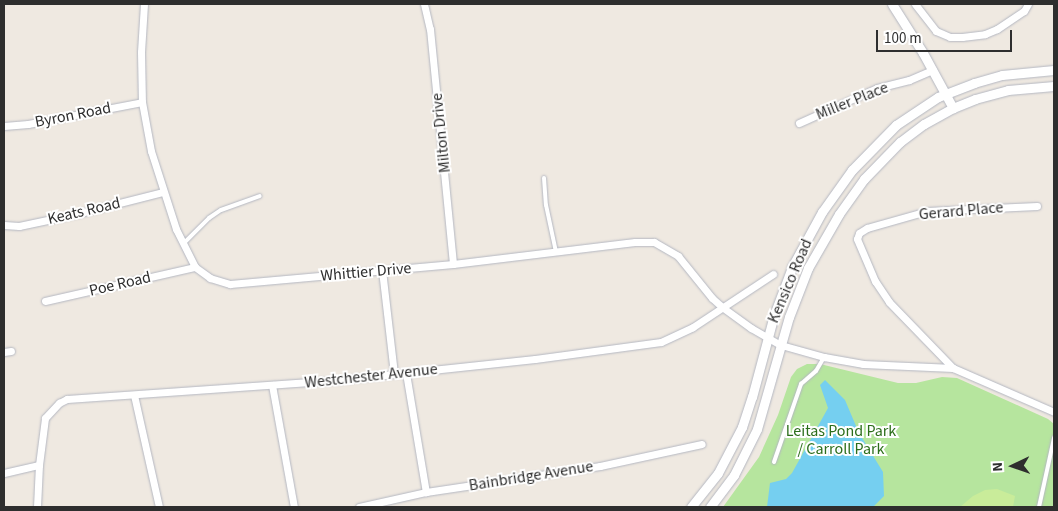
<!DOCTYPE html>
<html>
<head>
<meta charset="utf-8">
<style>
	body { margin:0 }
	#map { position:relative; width:1058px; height:511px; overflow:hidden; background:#efe9e1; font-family:"Source Sans 3",sans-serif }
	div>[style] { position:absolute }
	.green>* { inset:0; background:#b6e59e }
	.pitch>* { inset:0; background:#c9ec9a }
	.water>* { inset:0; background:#75cff0 }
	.roads { filter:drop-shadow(0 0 1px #b4b7c1) drop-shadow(0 0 1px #b4b7c1) }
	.service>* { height:4px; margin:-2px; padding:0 2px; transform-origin:2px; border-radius:2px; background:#fff }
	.minor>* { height:7px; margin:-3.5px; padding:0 3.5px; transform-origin:3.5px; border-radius:3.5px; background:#fff }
	.tertiary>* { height:9px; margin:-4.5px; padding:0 4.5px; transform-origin:4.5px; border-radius:4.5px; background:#fff }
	span { translate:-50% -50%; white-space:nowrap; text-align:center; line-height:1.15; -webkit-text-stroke:4px #fff; paint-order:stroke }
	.street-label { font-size:16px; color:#2e2e2e }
	.park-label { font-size:16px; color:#2c6e1b }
	.frame { position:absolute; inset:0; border:5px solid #2e2e2e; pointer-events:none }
	.north { position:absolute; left:988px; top:441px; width:50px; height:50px; -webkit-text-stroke:4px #fff; paint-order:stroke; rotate:267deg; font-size:14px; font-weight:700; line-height:20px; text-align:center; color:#2e2e2e }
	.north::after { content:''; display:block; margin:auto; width:18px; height:22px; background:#2e2e2e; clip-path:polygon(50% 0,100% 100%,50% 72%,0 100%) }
	.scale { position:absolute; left:876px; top:30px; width:136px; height:22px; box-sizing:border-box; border:2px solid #2e2e2e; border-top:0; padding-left:6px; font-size:15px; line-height:18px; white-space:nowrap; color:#2e2e2e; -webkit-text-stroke:4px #fff; paint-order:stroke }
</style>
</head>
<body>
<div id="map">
	<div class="green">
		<i style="clip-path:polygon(807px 364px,820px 364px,898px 383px,916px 383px,942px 377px,957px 378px,1048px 419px,1054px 424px,1054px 507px,723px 507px,759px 457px,778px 415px,791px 377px,797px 369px)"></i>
	</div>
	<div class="pitch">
		<i style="clip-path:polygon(997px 489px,1015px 496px,1013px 507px,960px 507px,973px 496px,985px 490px)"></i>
	</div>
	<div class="water">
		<i style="clip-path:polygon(825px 380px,845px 400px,859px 433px,883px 472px,884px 496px,873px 507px,767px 507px,770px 483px,786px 479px,792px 473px,828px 408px,820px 385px)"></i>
	</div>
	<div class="roads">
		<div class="service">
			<i style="left:544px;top:178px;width:27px;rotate:86deg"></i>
			<i style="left:546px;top:205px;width:48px;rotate:78deg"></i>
			<i style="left:183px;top:244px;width:37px;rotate:-45deg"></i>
			<i style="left:209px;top:218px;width:14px;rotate:-34deg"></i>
			<i style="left:221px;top:210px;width:41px;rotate:-19.7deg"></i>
			<i style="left:774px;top:462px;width:83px;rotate:-70.9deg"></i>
			<i style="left:801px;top:384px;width:20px;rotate:-41deg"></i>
			<i style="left:816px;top:371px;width:16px;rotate:-60deg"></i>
			<i style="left:1039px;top:507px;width:71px;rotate:-77.7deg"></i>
		</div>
		<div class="minor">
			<i style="left:144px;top:4px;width:48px;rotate:93.6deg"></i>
			<i style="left:141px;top:52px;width:50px;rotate:88.9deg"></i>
			<i style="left:142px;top:102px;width:50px;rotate:79.6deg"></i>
			<i style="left:151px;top:151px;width:82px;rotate:72.2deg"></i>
			<i style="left:176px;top:229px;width:42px;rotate:63.4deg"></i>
			<i style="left:195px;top:267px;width:19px;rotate:36deg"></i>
			<i style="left:210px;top:278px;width:21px;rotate:17deg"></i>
			<i style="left:230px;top:284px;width:224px;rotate:-5.1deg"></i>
			<i style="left:453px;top:264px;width:183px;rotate:-6.9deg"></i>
			<i style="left:635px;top:242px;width:19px"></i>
			<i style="left:654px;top:242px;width:28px;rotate:30deg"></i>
			<i style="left:678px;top:256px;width:54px;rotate:51deg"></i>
			<i style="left:712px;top:298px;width:13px;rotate:42deg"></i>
			<i style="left:722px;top:307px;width:36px;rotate:36deg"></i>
			<i style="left:751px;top:328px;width:34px;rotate:30deg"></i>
			<i style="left:781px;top:345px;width:45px;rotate:15.6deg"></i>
			<i style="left:824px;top:357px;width:40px;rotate:10deg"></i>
			<i style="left:863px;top:364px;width:90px;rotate:2.5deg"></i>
			<i style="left:424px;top:4px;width:26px;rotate:77deg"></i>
			<i style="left:430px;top:29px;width:236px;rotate:84.4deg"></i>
			<i style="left:915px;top:4px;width:34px;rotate:52deg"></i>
			<i style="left:936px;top:31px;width:15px;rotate:23deg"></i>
			<i style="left:950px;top:37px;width:12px"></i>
			<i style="left:962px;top:37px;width:23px;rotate:-7deg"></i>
			<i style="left:985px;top:34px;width:13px;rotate:-23deg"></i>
			<i style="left:997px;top:29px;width:32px;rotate:-34deg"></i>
			<i style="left:1024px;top:11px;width:8px;rotate:-60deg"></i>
			<i style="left:799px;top:123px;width:85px;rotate:-24.2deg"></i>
			<i style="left:877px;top:88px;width:33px;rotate:-14deg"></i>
			<i style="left:909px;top:80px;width:26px;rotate:-23deg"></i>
			<i style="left:4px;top:126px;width:24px;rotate:-5deg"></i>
			<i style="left:28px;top:124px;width:116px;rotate:-10.9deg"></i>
			<i style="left:1037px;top:206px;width:110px;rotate:177.4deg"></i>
			<i style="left:927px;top:211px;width:62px;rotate:164.2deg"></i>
			<i style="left:867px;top:228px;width:9px;rotate:148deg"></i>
			<i style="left:859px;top:233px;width:6px;rotate:108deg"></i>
			<i style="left:857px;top:239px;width:46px;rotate:66.8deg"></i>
			<i style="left:875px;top:281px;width:25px;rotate:56deg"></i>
			<i style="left:889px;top:302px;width:92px;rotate:45.9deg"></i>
			<i style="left:953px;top:368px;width:110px;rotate:23.5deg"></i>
			<i style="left:4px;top:225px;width:15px;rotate:4deg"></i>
			<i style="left:19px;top:226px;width:58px;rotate:-11.9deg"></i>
			<i style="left:76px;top:214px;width:90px;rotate:-14.2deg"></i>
			<i style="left:382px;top:270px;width:104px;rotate:83.4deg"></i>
			<i style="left:45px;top:301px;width:154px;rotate:-12.8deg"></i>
			<i style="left:4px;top:352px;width:7px;rotate:-8deg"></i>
			<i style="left:406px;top:373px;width:121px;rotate:80.5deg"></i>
			<i style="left:272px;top:385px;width:124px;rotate:79.8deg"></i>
			<i style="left:134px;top:395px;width:115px;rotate:77.4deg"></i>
			<i style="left:4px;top:473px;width:36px;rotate:-13deg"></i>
			<i style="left:37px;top:507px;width:42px;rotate:-87.3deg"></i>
			<i style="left:39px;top:465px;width:47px;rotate:-82.7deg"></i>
			<i style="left:45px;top:418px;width:21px;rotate:-47deg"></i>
			<i style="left:59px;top:403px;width:9px;rotate:-27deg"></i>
			<i style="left:67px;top:399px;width:272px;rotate:-4deg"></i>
			<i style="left:338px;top:380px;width:198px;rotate:-6.1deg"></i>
			<i style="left:535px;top:359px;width:127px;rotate:-7.7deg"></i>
			<i style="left:661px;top:342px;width:35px;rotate:-25deg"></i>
			<i style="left:693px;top:327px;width:96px;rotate:-33.5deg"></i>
			<i style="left:359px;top:507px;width:69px;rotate:-12.6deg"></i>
			<i style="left:426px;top:492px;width:176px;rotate:-8.5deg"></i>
			<i style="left:600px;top:466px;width:104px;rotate:-12.2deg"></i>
		</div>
		<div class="tertiary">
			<i style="left:892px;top:4px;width:58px;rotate:57.7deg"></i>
			<i style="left:923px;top:53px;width:63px;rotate:61.4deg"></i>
			<i style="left:691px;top:507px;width:43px;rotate:-51.5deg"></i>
			<i style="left:718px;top:473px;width:52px;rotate:-62.4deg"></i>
			<i style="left:742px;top:427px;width:32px;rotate:-72deg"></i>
			<i style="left:752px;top:397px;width:85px;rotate:-75deg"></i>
			<i style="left:774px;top:315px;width:51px;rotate:-69.4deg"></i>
			<i style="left:792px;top:267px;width:63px;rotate:-61.4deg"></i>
			<i style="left:822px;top:212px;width:52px;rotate:-54.5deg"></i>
			<i style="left:852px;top:170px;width:63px;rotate:-45.6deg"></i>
			<i style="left:896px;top:125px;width:50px;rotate:-33.7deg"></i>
			<i style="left:938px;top:97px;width:39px;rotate:-21deg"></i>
			<i style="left:974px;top:83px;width:29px;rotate:-16deg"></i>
			<i style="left:1002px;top:75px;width:52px;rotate:-5.5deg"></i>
			<i style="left:710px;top:507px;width:40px;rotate:-53deg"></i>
			<i style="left:734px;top:475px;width:51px;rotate:-63.4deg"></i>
			<i style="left:757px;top:429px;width:116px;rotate:-74.1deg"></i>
			<i style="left:789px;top:317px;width:53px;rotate:-68.8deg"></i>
			<i style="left:808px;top:268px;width:62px;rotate:-60.1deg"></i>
			<i style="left:839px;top:214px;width:43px;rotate:-54.5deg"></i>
			<i style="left:864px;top:179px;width:52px;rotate:-45.8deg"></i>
			<i style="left:900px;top:142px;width:30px;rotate:-37deg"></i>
			<i style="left:924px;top:124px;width:33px;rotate:-29deg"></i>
			<i style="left:953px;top:108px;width:24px;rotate:-22deg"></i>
			<i style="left:975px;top:99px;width:34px;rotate:-15deg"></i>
			<i style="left:1008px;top:90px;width:46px;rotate:-5deg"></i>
		</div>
	</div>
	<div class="street-label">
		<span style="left:852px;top:101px;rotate:-22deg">Miller Place</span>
		<span style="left:73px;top:115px;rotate:-11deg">Byron Road</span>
		<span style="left:441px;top:133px;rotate:-96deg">Milton Drive</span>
		<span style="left:84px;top:211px;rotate:-13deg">Keats Road</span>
		<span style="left:961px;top:211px;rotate:-5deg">Gerard Place</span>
		<span style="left:366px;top:272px;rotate:-5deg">Whittier Drive</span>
		<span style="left:790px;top:281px;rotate:-67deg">Kensico Road</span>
		<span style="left:120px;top:284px;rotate:-13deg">Poe Road</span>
		<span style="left:371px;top:376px;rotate:-6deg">Westchester Avenue</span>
		<span style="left:531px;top:476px;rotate:-9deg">Bainbridge Avenue</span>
	</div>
	<div class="park-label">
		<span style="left:841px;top:440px">Leitas Pond Park<br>/ Carroll Park</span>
	</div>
	<div class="frame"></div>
	<div class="north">N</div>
	<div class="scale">100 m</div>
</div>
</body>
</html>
